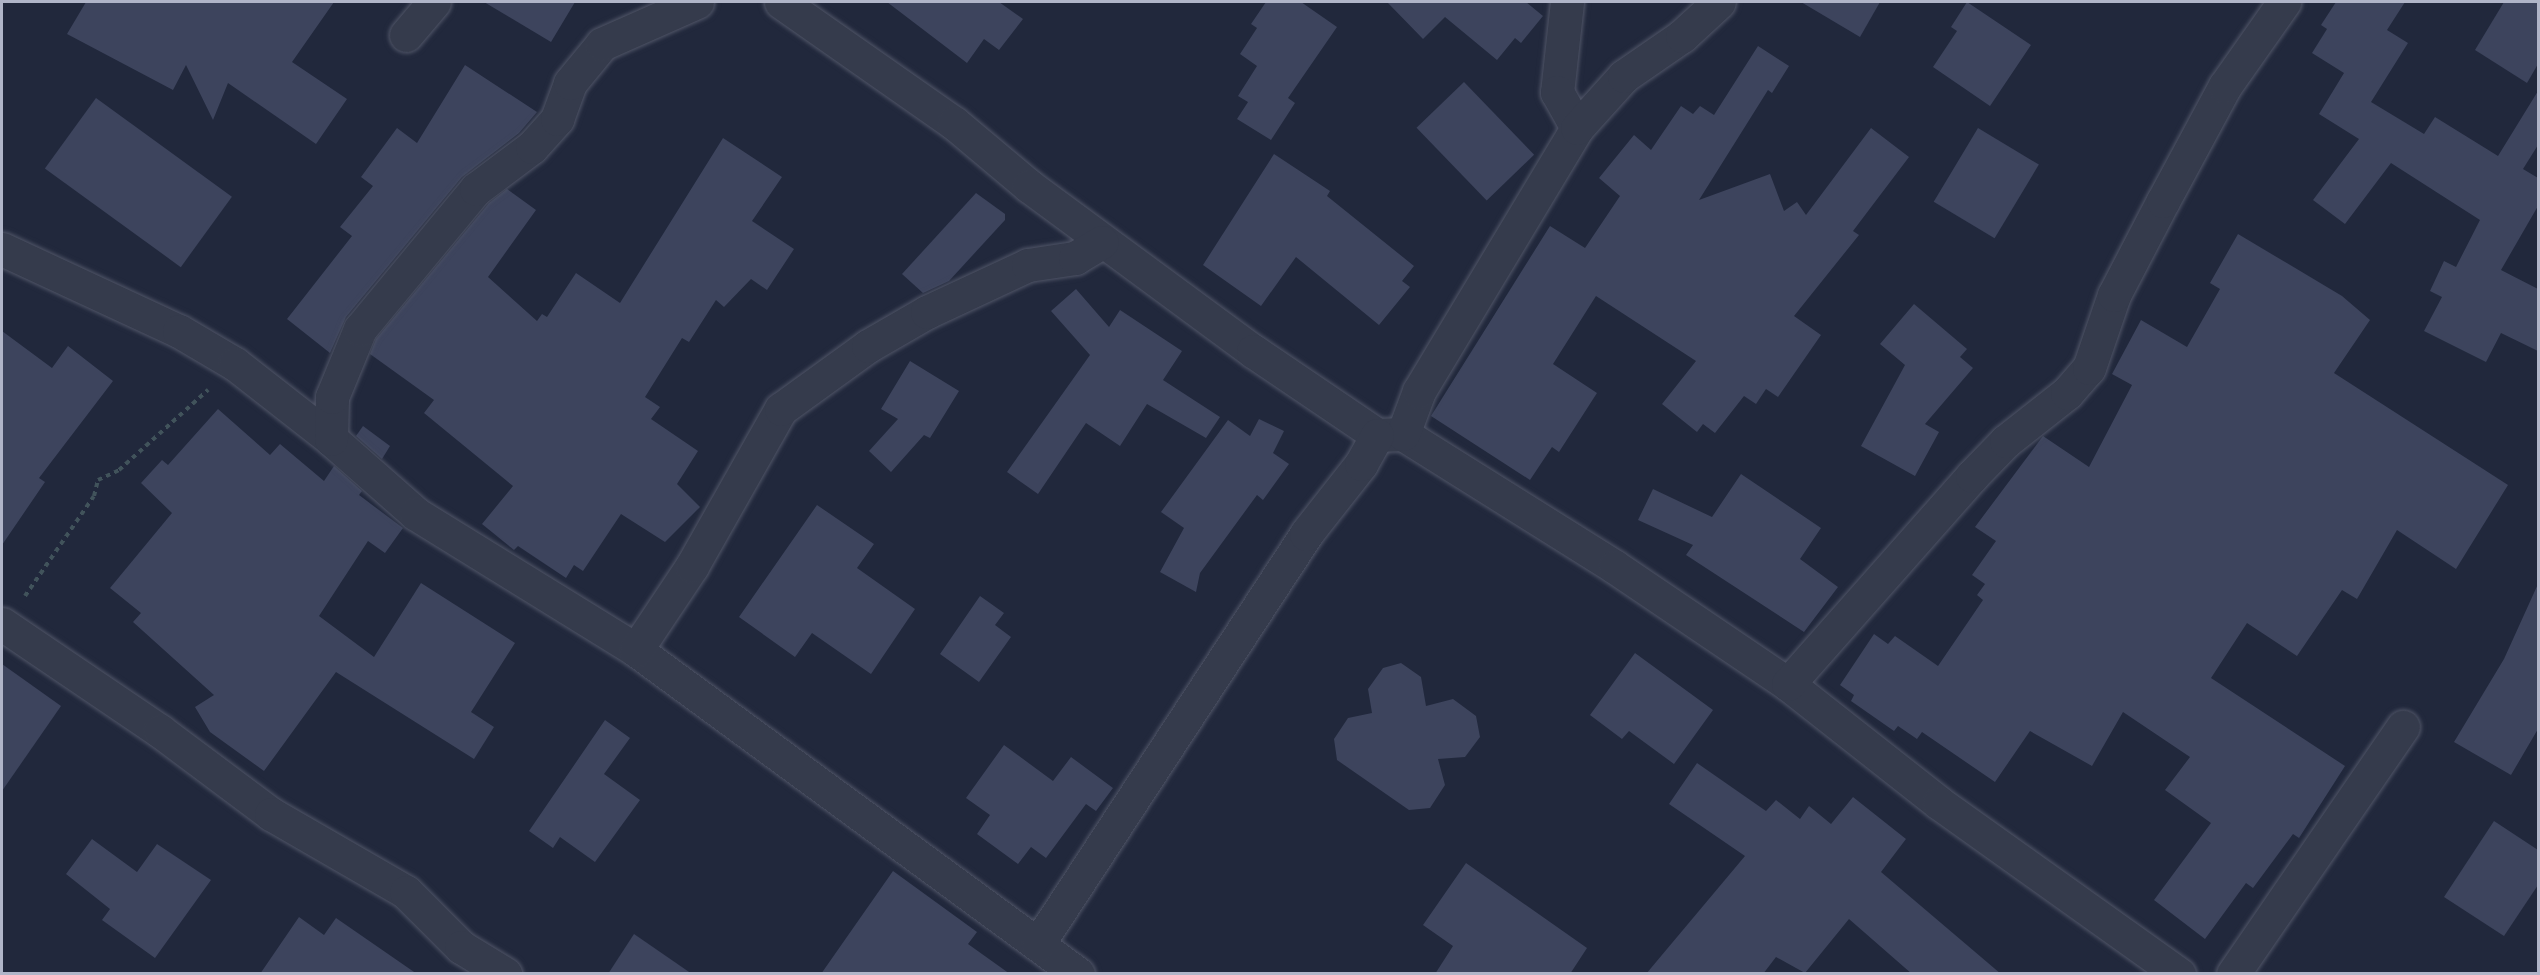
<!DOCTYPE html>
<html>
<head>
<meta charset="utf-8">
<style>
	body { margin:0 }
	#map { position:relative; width:2540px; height:975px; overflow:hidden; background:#21283c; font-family:"Noto Sans",sans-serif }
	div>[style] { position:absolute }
	.building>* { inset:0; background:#3d445d; transform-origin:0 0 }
	.path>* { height:4px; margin-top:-2px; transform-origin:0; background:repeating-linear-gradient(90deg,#41535b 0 4.5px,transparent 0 9px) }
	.roads { filter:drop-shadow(0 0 2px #505567) drop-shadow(0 0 2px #505567) }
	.minor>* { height:33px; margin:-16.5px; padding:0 16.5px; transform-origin:16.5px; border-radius:16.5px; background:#353b4c }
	span { translate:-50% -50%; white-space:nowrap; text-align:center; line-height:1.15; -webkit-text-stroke:4.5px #1a2031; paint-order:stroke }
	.frame { position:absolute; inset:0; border:3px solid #b0b5c8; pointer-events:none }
</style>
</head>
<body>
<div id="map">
	<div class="building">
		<i style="clip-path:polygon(86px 2px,334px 2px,292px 62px,347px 99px,316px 144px,228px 83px,213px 120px,186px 65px,173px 90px,67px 34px)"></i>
		<i style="clip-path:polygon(484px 2px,575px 2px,551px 42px)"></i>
		<i style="clip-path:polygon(887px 2px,999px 2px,1023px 19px,999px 50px,984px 39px,967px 63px)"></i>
		<i style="clip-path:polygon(1266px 2px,1301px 2px,1337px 27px,1288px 98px,1295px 103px,1271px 140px,1237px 119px,1248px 102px,1238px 96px,1257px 66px,1240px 54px,1257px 28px,1251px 24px)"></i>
		<i style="clip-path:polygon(1387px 2px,1526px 2px,1543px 16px,1521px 43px,1515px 38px,1497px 60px,1445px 17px,1423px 39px)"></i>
		<i style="clip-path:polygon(1801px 2px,1880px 2px,1860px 37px)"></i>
		<i style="clip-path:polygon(1967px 2px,2031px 45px,1990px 106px,1933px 67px,1957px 31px,1951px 27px)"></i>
		<i style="clip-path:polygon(2336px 2px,2405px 2px,2387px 30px,2408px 43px,2371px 102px,2424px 134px,2435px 117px,2498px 156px,2538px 91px,2538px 145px,2523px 169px,2538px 178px,2538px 206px,2501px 270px,2538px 289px,2538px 351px,2501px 333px,2486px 362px,2424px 331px,2442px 297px,2430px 291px,2444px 261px,2456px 267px,2480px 220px,2391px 163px,2345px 224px,2313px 200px,2359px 139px,2319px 114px,2344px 73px,2312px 53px,2327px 29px,2321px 25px)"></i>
		<i style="clip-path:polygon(2504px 2px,2538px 2px,2538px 64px,2527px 83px,2475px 50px)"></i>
		<i style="clip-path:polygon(1758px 46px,1789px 66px,1772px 93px,1768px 90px,1699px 200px,1770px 174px,1784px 211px,1797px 202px,1806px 215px,1871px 128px,1909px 157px,1853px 231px,1859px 235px,1794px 316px,1821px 335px,1778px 397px,1766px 389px,1756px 404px,1744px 396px,1715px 433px,1703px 424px,1697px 432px,1662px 404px,1696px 361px,1596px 296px,1553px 364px,1597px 393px,1559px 452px,1552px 447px,1530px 480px,1431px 416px,1550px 226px,1585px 248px,1620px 196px,1599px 178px,1634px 135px,1651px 150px,1681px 106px,1693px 114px,1700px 106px,1714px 115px)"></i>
		<i style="clip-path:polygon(465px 65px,537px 112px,519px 133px,462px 177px,346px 317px,330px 353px,287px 319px,352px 236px,340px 227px,373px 186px,361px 177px,397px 128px,417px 143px)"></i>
		<i style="left:1464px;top:82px;width:101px;height:66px;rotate:46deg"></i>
		<i style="left:96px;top:98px;width:168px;height:87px;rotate:36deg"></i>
		<i style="left:1978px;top:128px;width:71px;height:86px;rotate:31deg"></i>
		<i style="clip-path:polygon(723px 138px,782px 177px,752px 221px,794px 249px,767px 290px,751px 279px,724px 307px,716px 300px,689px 342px,682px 338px,645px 397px,660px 407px,651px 419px,698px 451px,677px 484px,700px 507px,665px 542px,621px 514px,583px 571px,574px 565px,566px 578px,518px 546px,514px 550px,482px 524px,513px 486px,424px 413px,434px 400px,370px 354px,376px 339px,489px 203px,507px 189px,536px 210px,488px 277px,537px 321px,542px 314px,547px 317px,576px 273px,620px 303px)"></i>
		<i style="clip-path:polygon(1274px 154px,1330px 191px,1327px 196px,1414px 266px,1402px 281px,1410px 287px,1379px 325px,1296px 257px,1261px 306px,1203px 265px)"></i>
		<i style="clip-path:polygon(976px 193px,1005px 214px,1005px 220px,949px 281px,923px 293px,902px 274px)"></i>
		<i style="clip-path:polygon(2238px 234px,2342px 296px,2370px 320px,2334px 373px,2508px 485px,2456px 569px,2397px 530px,2357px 599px,2342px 590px,2297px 656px,2247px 623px,2211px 678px,2345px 766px,2299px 838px,2293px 834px,2253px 888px,2246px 883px,2205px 939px,2154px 900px,2211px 823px,2165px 790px,2190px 757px,2123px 712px,2092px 766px,2030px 731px,1995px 782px,1922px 732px,1917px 739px,1898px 726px,1894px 731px,1851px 701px,1854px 695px,1840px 685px,1874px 634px,1888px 644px,1895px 636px,1938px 666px,1983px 600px,1977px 595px,1985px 584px,1972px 575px,1996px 541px,1975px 527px,2043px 436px,2089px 467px,2132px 385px,2112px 374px,2141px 320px,2187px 347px,2220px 289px,2210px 283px)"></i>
		<i style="clip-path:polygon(1076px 289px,1109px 327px,1120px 310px,1182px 351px,1163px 380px,1220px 417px,1206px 438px,1147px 404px,1120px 446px,1086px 423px,1038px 494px,1007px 472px,1090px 355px,1051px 311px)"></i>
		<i style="clip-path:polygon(1914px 304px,1967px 349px,1960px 357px,1973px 368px,1925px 424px,1939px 432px,1915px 476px,1861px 446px,1905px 365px,1880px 344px)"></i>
		<i style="clip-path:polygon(2px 331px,52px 368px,68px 346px,113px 381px,39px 478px,45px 482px,2px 545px)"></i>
		<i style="clip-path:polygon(910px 361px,959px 391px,930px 438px,924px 435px,891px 472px,869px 451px,898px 419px,881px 409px)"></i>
		<i style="clip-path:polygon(218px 409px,270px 455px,280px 444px,324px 481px,334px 466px,362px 491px,359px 495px,403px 528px,385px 553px,368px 541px,319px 616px,374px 657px,421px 583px,515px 643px,471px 712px,494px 727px,474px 759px,336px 672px,264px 771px,210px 732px,195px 707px,214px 695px,133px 622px,141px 613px,110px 588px,172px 513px,141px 483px,162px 460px,168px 465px)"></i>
		<i style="clip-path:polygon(1259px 419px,1284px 431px,1273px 453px,1289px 464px,1263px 500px,1257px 495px,1200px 573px,1196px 592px,1160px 572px,1184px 528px,1161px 512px,1228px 420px,1250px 436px)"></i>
		<i style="clip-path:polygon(363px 426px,390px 446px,382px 459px,356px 436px)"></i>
		<i style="clip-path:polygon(1741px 474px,1821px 528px,1800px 559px,1838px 587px,1804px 632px,1686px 555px,1693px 545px,1638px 520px,1653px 489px,1712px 517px)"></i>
		<i style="clip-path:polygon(817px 505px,874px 544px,857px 568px,915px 609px,871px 674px,812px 633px,795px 657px,739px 617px)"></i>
		<i style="clip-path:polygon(2538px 584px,2538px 729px,2511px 775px,2454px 742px,2504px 659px)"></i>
		<i style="clip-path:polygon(980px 596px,1004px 613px,995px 625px,1011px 637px,979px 682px,940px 654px)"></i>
		<i style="clip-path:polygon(1635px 653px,1713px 710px,1674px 764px,1629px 731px,1622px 739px,1590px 715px)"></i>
		<i style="clip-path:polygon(1401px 663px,1421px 677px,1426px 706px,1453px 699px,1476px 716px,1480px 737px,1465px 757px,1438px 759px,1445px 785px,1430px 808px,1409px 810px,1337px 760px,1334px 739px,1348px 718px,1372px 713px,1368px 689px,1383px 668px)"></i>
		<i style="clip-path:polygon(2px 664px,61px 706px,2px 791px)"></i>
		<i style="clip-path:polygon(605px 720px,630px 738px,604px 774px,640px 800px,595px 862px,560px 837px,553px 848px,529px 831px)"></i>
		<i style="clip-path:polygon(1004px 745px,1053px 781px,1071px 757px,1113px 788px,1096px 811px,1086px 804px,1046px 858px,1031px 847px,1018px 864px,977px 834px,990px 815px,966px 798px)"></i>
		<i style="clip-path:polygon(1697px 763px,1766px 811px,1776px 800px,1800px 819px,1809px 806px,1831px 824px,1853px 797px,1906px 839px,1881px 872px,2001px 974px,1912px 974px,1849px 919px,1805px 973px,1776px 957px,1763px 974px,1646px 974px,1745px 856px,1669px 804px)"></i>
		<i style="clip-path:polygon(2494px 821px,2538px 850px,2538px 885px,2504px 936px,2444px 897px)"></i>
		<i style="clip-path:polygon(92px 839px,137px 872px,157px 844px,211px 880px,155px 958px,102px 920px,110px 909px,66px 874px)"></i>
		<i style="clip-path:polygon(1466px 863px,1587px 948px,1570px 974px,1435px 974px,1453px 946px,1423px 925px)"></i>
		<i style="clip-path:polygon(893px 871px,977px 932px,968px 944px,1010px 974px,821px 974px)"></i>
		<i style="clip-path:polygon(299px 917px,324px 935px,336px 918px,417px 974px,260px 974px)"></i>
		<i style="clip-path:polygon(634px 934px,692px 974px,608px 974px)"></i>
	</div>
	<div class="path">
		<i style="left:25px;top:596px;width:121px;rotate:-55.4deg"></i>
		<i style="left:94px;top:496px;width:16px;rotate:-76deg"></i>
		<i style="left:98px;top:480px;width:23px;rotate:-25deg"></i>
		<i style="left:119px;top:470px;width:120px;rotate:-42deg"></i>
	</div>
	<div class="roads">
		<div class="minor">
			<i style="left:781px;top:2px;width:211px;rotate:35deg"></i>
			<i style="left:954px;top:123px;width:98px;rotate:40deg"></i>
			<i style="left:1029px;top:186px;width:278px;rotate:36.4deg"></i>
			<i style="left:1253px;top:351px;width:150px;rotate:34.1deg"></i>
			<i style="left:1377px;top:435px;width:26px;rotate:-2deg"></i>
			<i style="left:1403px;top:434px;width:250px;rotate:32.1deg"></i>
			<i style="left:1615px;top:567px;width:209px;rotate:34.1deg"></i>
			<i style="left:1788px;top:684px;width:192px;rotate:38.2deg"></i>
			<i style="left:1939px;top:803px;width:295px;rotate:35.5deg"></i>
			<i style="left:1567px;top:2px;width:91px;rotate:96.3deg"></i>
			<i style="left:1557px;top:92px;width:41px;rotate:60.9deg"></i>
			<i style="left:406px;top:35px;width:43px;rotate:-49.7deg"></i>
			<i style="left:2px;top:249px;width:195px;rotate:24.9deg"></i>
			<i style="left:179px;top:331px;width:65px;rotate:30.5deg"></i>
			<i style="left:235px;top:364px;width:122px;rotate:38deg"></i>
			<i style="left:331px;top:439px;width:113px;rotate:41.4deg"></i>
			<i style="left:416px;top:514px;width:259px;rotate:31.7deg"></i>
			<i style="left:636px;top:650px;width:548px;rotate:36.24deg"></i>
			<i style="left:1403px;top:434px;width:46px;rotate:-69.6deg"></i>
			<i style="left:1419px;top:391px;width:307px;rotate:-59deg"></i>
			<i style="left:1577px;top:128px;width:70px;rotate:-47.9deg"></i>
			<i style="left:1624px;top:76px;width:70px;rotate:-34.6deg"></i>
			<i style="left:1682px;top:36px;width:50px;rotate:-42.6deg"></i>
			<i style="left:331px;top:439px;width:42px;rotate:-88.6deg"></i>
			<i style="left:332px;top:397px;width:74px;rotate:-67.6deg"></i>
			<i style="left:360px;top:329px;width:182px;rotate:-50.4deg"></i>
			<i style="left:476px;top:189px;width:70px;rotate:-36.9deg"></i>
			<i style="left:532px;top:147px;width:38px;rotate:-48deg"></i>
			<i style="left:557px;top:119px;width:38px;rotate:-70deg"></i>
			<i style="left:570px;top:83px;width:50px;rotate:-50.6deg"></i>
			<i style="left:602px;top:44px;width:104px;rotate:-23.9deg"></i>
			<i style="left:2px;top:624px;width:191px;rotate:34.1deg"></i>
			<i style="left:160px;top:731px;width:139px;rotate:36.8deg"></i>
			<i style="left:271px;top:814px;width:156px;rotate:30deg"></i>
			<i style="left:406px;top:892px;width:78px;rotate:45deg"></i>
			<i style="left:461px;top:947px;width:52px;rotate:31.5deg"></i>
			<i style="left:636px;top:650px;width:101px;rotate:-56.3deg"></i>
			<i style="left:692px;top:566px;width:180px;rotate:-60.5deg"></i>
			<i style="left:781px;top:409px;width:107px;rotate:-35.9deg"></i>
			<i style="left:868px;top:346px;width:68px;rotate:-30deg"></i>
			<i style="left:927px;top:312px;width:111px;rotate:-25deg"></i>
			<i style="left:1028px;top:265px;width:48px;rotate:-8.5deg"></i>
			<i style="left:1075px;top:258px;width:31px;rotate:-31deg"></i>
			<i style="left:1788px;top:684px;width:278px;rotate:-48.5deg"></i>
			<i style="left:1972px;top:476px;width:49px;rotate:-45.8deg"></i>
			<i style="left:2006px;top:441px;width:78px;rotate:-38.2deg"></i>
			<i style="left:2067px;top:393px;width:33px;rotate:-49deg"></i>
			<i style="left:2089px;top:368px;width:77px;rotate:-71.1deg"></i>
			<i style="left:2114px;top:295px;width:106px;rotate:-62.5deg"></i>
			<i style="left:2163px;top:201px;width:131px;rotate:-61.7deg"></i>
			<i style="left:2225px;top:86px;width:103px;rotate:-54.9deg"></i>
			<i style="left:1038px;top:944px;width:490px;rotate:-56.8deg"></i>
			<i style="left:1306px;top:534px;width:89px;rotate:-51.8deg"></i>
			<i style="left:1361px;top:464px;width:33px;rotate:-61deg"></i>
			<i style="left:2233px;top:974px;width:300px;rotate:-55.5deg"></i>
		</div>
	</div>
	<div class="frame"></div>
</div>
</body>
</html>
